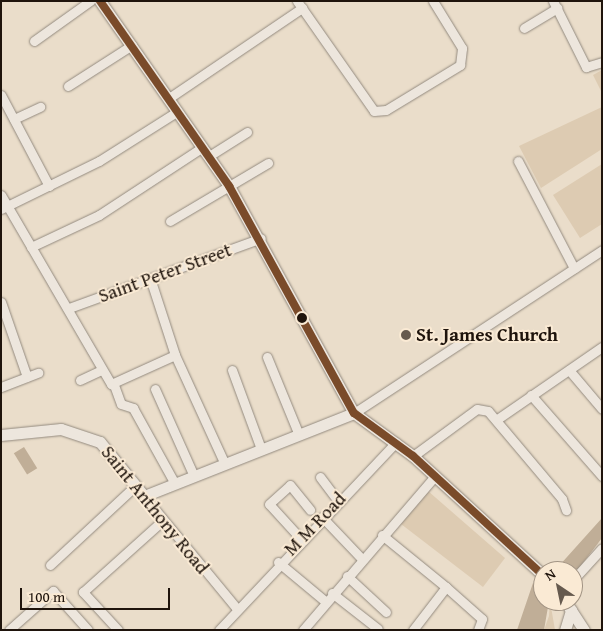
<!DOCTYPE html>
<html>
<head>
<meta charset="utf-8">
<style>
	body { margin:0 }
	#map { position:relative; width:603px; height:631px; overflow:hidden; background:#eaddca; font-family:"Gentium Book Plus",serif }
	div>[style] { position:absolute }
	.green>* { inset:0; background:#ddcbb2 }
	.water>* { inset:0; background:#c0ae97; transform-origin:0 0 }
	.roads { filter:drop-shadow(0 0 1px #938a7f) drop-shadow(0 0 1px #938a7f) }
	.minor>* { height:9px; margin:-4.5px; padding:0 4.5px; transform-origin:4.5px; border-radius:4.5px; background:#ede6dd }
	.tertiary>* { height:11px; margin:-5.5px; padding:0 5.5px; transform-origin:5.5px; border-radius:5.5px; background:#ede6dd }
	.bus-1>* { height:8px; margin:-4px; padding:0 4px; transform-origin:4px; border-radius:4px; background:#7a4b2a }
	.dots>* { width:14px; height:14px; translate:-50% -50%; box-sizing:border-box; border:2px solid #faead4; border-radius:50% }
	span { translate:-50% -50%; white-space:nowrap; text-align:center; line-height:1.15; -webkit-text-stroke:4px #faead4; paint-order:stroke }
	.street-label { font-size:19px; color:#1f140c }
	.poi-label { font-size:19px; color:#1f140c; font-weight:700 }
	.left { translate:0 -50%; text-align:left }
	.frame { position:absolute; inset:0; border:2px solid #1f140c; pointer-events:none }
	.north { position:absolute; left:533px; top:561px; width:50px; height:50px; box-sizing:border-box; background:#faead4; border:1px solid #a29484; border-radius:50%; rotate:326deg; font-size:14px; font-weight:700; line-height:20px; text-align:center; color:#1f140c }
	.north::after { content:''; display:block; margin:auto; width:18px; height:22px; background:#665a4e; clip-path:polygon(50% 0,100% 100%,50% 72%,0 100%) }
	.scale { position:absolute; left:20px; top:588px; width:150px; height:22px; box-sizing:border-box; border:2px solid #1f140c; border-top:0; padding-left:6px; font-size:15px; line-height:18px; white-space:nowrap; color:#1f140c; -webkit-text-stroke:4px #faead4; paint-order:stroke }
</style>
</head>
<body>
<div id="map">
	<div class="green">
		<i style="clip-path:polygon(602px 70px,602px 93px,593px 75px)"></i>
		<i style="clip-path:polygon(602px 107px,602px 149px,541px 188px,519px 146px)"></i>
		<i style="clip-path:polygon(602px 164px,602px 224px,580px 238px,553px 195px)"></i>
		<i style="clip-path:polygon(428px 491px,505px 558px,483px 587px,401px 524px)"></i>
		<i style="clip-path:polygon(550px 601px,555px 630px,544px 630px,549px 616px)"></i>
	</div>
	<div class="water">
		<i style="left:24px;top:447px;width:25px;height:12px;rotate:58deg"></i>
		<i style="clip-path:polygon(602px 518px,602px 538px,573px 576px,573px 571px,562px 571px,558px 567px)"></i>
		<i style="clip-path:polygon(533px 583px,543px 593px,543px 601px,549px 601px,544px 630px,517px 630px)"></i>
	</div>
	<div class="roads">
		<div class="minor">
			<i style="left:297px;top:1px;width:134px;rotate:55deg"></i>
			<i style="left:374px;top:111px;width:12px;rotate:-5deg"></i>
			<i style="left:386px;top:110px;width:87px;rotate:-31.3deg"></i>
			<i style="left:460px;top:65px;width:17px;rotate:-83deg"></i>
			<i style="left:462px;top:48px;width:55px;rotate:-121.7deg"></i>
			<i style="left:553px;top:1px;width:74px;rotate:63.4deg"></i>
			<i style="left:586px;top:67px;width:17px;rotate:-17deg"></i>
			<i style="left:524px;top:28px;width:39px;rotate:-31deg"></i>
			<i style="left:34px;top:41px;width:69px;rotate:-35.5deg"></i>
			<i style="left:68px;top:86px;width:76px;rotate:-32.6deg"></i>
			<i style="left:1px;top:95px;width:103px;rotate:62.2deg"></i>
			<i style="left:169px;top:98px;width:161px;rotate:-34.1deg"></i>
			<i style="left:14px;top:119px;width:29px;rotate:-25deg"></i>
			<i style="left:209px;top:156px;width:45px;rotate:-32.3deg"></i>
			<i style="left:518px;top:161px;width:121px;rotate:62.4deg"></i>
			<i style="left:1px;top:195px;width:219px;rotate:59.8deg"></i>
			<i style="left:111px;top:384px;width:70px;rotate:-24.4deg"></i>
			<i style="left:175px;top:355px;width:81px;rotate:-108deg"></i>
			<i style="left:1px;top:209px;width:109px;rotate:-26.1deg"></i>
			<i style="left:99px;top:161px;width:93px;rotate:-32.3deg"></i>
			<i style="left:170px;top:221px;width:114px;rotate:-30.6deg"></i>
			<i style="left:31px;top:247px;width:75px;rotate:-25.2deg"></i>
			<i style="left:99px;top:215px;width:124px;rotate:-33.2deg"></i>
			<i style="left:1px;top:302px;width:79px;rotate:70.9deg"></i>
			<i style="left:69px;top:308px;width:204px;rotate:-20deg"></i>
			<i style="left:175px;top:355px;width:118px;rotate:65.4deg"></i>
			<i style="left:267px;top:357px;width:84px;rotate:67.7deg"></i>
			<i style="left:232px;top:370px;width:84px;rotate:69.8deg"></i>
			<i style="left:569px;top:370px;width:51px;rotate:49.8deg"></i>
			<i style="left:80px;top:380px;width:23px;rotate:-25deg"></i>
			<i style="left:114px;top:385px;width:20px;rotate:70deg"></i>
			<i style="left:121px;top:404px;width:13px;rotate:18deg"></i>
			<i style="left:133px;top:408px;width:85px;rotate:61deg"></i>
			<i style="left:1px;top:387px;width:40px;rotate:-21deg"></i>
			<i style="left:155px;top:389px;width:93px;rotate:65.9deg"></i>
			<i style="left:531px;top:395px;width:108px;rotate:48.8deg"></i>
			<i style="left:354px;top:413px;width:297px;rotate:-33.3deg"></i>
			<i style="left:496px;top:420px;width:129px;rotate:-34.6deg"></i>
			<i style="left:413px;top:456px;width:79px;rotate:-36.3deg"></i>
			<i style="left:477px;top:409px;width:11px;rotate:10deg"></i>
			<i style="left:488px;top:411px;width:115px;rotate:49.9deg"></i>
			<i style="left:562px;top:499px;width:12px;rotate:70deg"></i>
			<i style="left:320px;top:477px;width:30px;rotate:53deg"></i>
			<i style="left:144px;top:496px;width:146px;rotate:50.5deg"></i>
			<i style="left:322px;top:517px;width:58px;rotate:46.4deg"></i>
			<i style="left:382px;top:535px;width:82px;rotate:39.1deg"></i>
			<i style="left:446px;top:587px;width:54px;rotate:127.5deg"></i>
			<i style="left:301px;top:539px;width:47px;rotate:-132.4deg"></i>
			<i style="left:269px;top:504px;width:28px;rotate:-42deg"></i>
			<i style="left:290px;top:485px;width:32px;rotate:51deg"></i>
			<i style="left:278px;top:562px;width:61px;rotate:39.7deg"></i>
			<i style="left:50px;top:565px;width:117px;rotate:-42.9deg"></i>
			<i style="left:347px;top:576px;width:53px;rotate:42.7deg"></i>
			<i style="left:573px;top:580px;width:43px;rotate:-47.8deg"></i>
			<i style="left:446px;top:587px;width:48px;rotate:41.6deg"></i>
			<i style="left:482px;top:619px;width:12px;rotate:110deg"></i>
			<i style="left:332px;top:593px;width:58px;rotate:38deg"></i>
			<i style="left:9px;top:630px;width:59px;rotate:-41.6deg"></i>
			<i style="left:53px;top:591px;width:52px;rotate:48.1deg"></i>
			<i style="left:118px;top:630px;width:52px;rotate:-132.6deg"></i>
			<i style="left:83px;top:592px;width:106px;rotate:-41.9deg"></i>
			<i style="left:219px;top:630px;width:258px;rotate:-46.7deg"></i>
			<i style="left:303px;top:630px;width:201px;rotate:-49.4deg"></i>
		</div>
		<div class="tertiary">
			<i style="left:100px;top:1px;width:226px;rotate:55.1deg"></i>
			<i style="left:229px;top:186px;width:259px;rotate:61.2deg"></i>
			<i style="left:354px;top:413px;width:73px;rotate:36.1deg"></i>
			<i style="left:413px;top:456px;width:176px;rotate:42.5deg"></i>
			<i style="left:1px;top:435px;width:60px;rotate:-5.7deg"></i>
			<i style="left:61px;top:429px;width:41px;rotate:18.4deg"></i>
			<i style="left:100px;top:442px;width:70px;rotate:50.8deg"></i>
			<i style="left:144px;top:496px;width:226px;rotate:-21.6deg"></i>
			<i style="left:565px;top:601px;width:35px;rotate:57deg"></i>
			<i style="left:565px;top:630px;width:21px;rotate:-73deg"></i>
		</div>
	</div>
	<div class="bus-1">
		<i style="left:100px;top:1px;width:226px;rotate:55.1deg"></i>
		<i style="left:229px;top:186px;width:259px;rotate:61.2deg"></i>
		<i style="left:354px;top:413px;width:73px;rotate:36.1deg"></i>
		<i style="left:413px;top:456px;width:176px;rotate:42.5deg"></i>
	</div>
	<div class="dots">
		<i style="left:302px;top:318px;background:#1f140c"></i>
		<i style="left:406px;top:335px;background:#665a4e"></i>
	</div>
	<div class="street-label">
		<span style="left:165px;top:273px;rotate:-20deg">Saint Peter Street</span>
		<span style="left:155px;top:510px;rotate:51deg">Saint Anthony Road</span>
		<span style="left:315px;top:524px;rotate:-46deg">M M Road</span>
	</div>
	<div class="poi-label">
		<span class="left" style="left:416px;top:335px">St. James Church</span>
	</div>
	<div class="frame"></div>
	<div class="north">N</div>
	<div class="scale">100 m</div>
</div>
</body>
</html>
